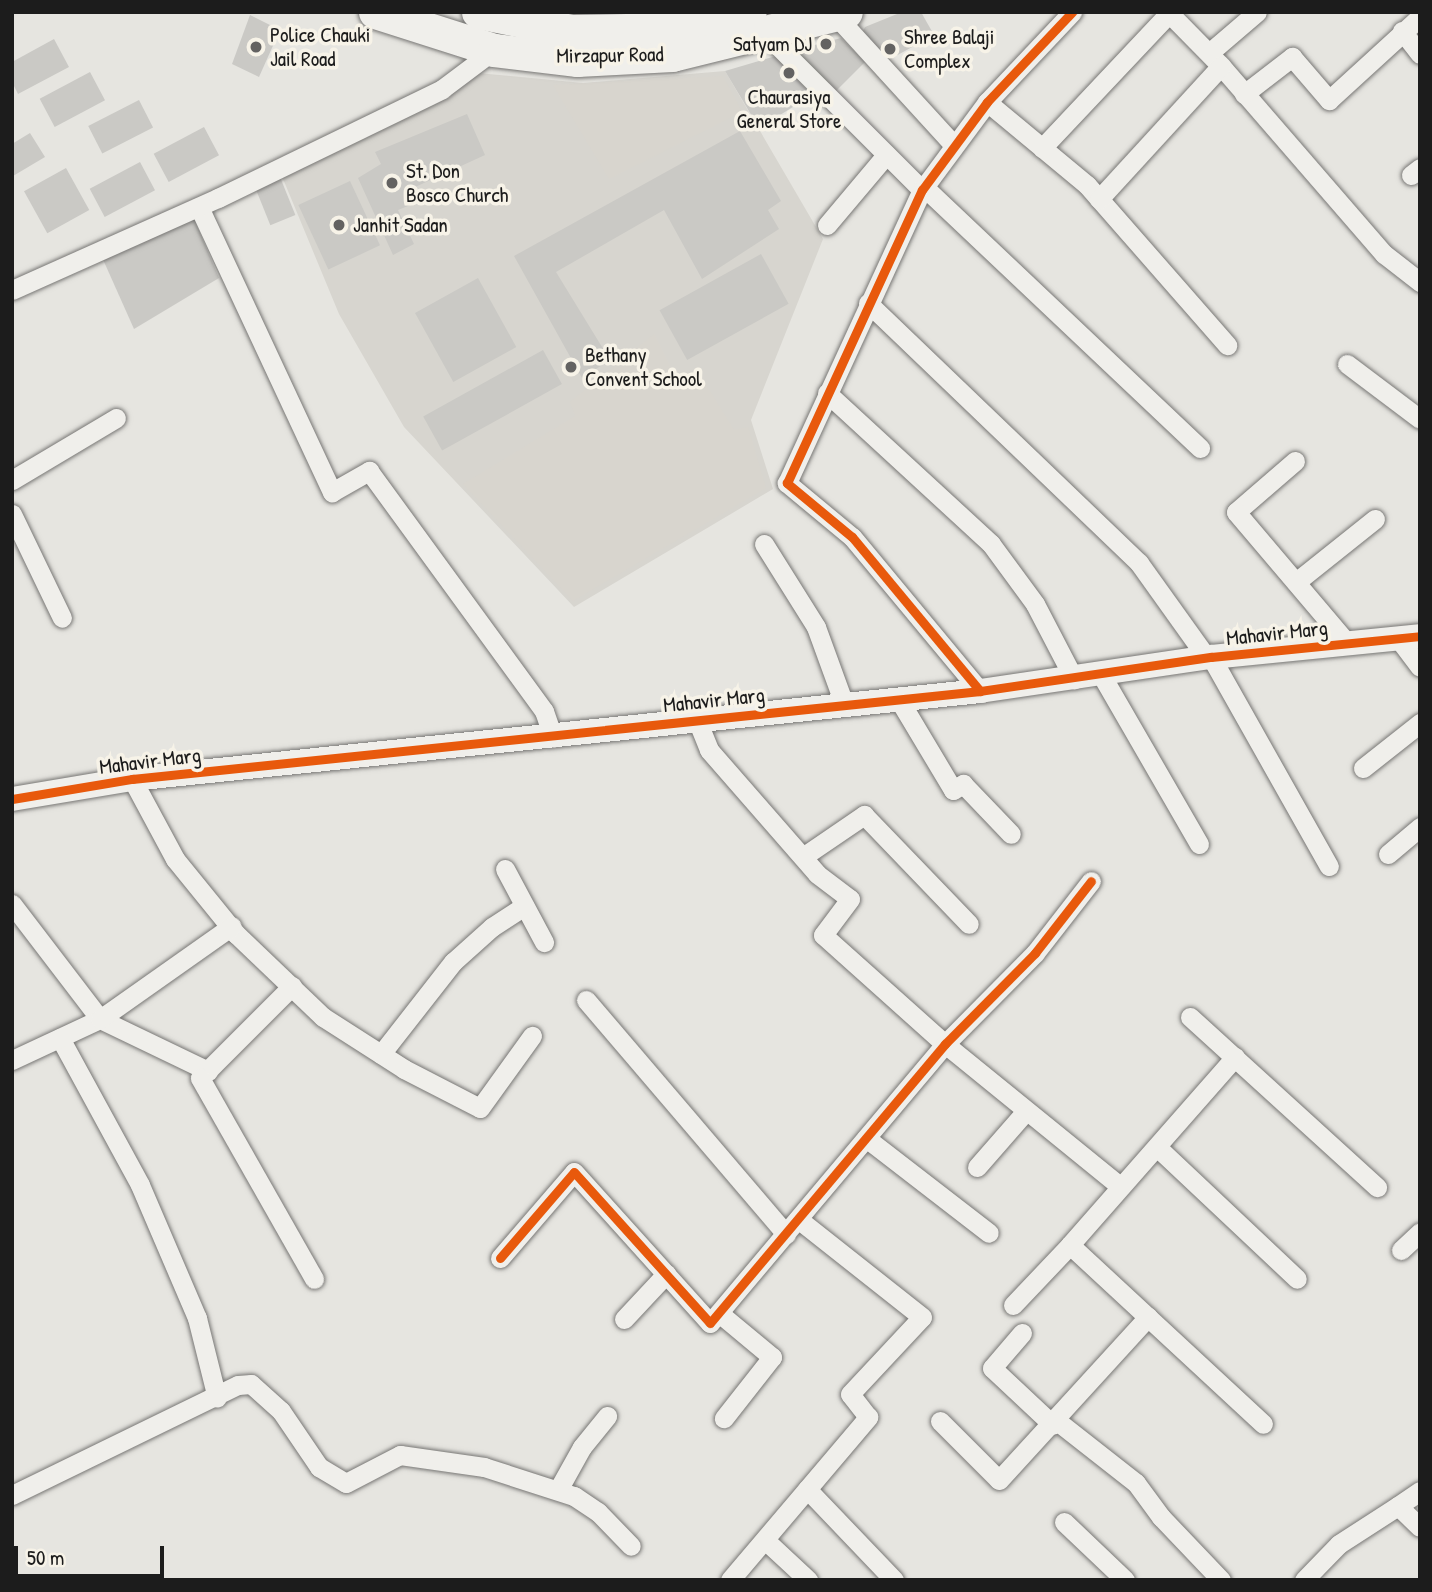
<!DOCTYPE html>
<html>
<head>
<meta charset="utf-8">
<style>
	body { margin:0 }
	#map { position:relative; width:1432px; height:1592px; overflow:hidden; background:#e6e5e0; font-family:"Patrick Hand",sans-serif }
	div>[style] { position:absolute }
	.built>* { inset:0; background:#d7d5cf }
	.green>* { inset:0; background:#d8d5ce }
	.building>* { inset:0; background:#cac9c5; transform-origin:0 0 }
	.roads { filter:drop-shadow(0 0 2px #777674) drop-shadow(0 0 2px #777674) }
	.minor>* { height:19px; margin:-9.5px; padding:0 9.5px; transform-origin:9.5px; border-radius:9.5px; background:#f0efeb }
	.tertiary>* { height:24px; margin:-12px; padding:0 12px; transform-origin:12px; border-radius:12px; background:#f0efeb }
	.trunk>* { height:33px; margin:-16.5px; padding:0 16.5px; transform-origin:16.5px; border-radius:16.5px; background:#f0efeb }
	.cycleway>* { height:9px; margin:-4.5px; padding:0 4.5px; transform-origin:4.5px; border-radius:4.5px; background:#e8590c }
	.dots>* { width:19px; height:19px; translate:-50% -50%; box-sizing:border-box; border:4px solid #f7f3e8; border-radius:50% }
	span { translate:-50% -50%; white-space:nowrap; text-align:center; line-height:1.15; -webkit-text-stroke:7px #f7f3e8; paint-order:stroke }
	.poi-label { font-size:21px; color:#1c1c1c }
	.left { translate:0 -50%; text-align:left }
	.right { translate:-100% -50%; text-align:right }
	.street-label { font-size:21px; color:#1c1c1c }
	.frame { position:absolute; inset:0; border:14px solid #1c1c1c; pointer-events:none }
	.scale { position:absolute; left:14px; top:1546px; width:150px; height:32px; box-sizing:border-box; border:4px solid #1c1c1c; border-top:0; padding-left:9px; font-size:21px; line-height:24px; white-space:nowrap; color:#1c1c1c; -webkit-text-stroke:5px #f7f3e8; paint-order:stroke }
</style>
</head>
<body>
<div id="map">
	<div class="built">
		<i style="clip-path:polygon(725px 71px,823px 239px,751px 420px,773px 489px,574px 607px,404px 427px,339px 314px,281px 174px,478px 73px,583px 83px)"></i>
	</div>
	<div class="green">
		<i style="clip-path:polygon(723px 76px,742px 112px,609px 179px,553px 85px)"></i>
		<i style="clip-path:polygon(654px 334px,680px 386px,699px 373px,734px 430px,748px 427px,766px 488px,573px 601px,463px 484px,575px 416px,570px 402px)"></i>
	</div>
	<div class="building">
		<i style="clip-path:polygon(902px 12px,921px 12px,934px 35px,883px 63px,861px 35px,865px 27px)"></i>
		<i style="clip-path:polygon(250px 15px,280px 30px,259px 77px,232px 64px)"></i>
		<i style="clip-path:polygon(841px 38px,865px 62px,831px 96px,788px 52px)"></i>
		<i style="clip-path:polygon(54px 39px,69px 67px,18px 94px,12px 82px,12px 62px)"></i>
		<i style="clip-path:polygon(776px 56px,812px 95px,759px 128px,725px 71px)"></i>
		<i style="left:90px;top:72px;width:32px;height:57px;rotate:62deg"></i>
		<i style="left:139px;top:100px;width:31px;height:57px;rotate:63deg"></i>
		<i style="clip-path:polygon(467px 114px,485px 155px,413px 188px,418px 202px,398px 210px,414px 244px,393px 255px,358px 178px,381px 164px,375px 152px)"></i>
		<i style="left:204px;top:127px;width:32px;height:57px;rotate:62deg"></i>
		<i style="clip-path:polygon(740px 131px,781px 201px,768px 210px,779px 229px,702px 279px,664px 210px,556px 272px,610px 360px,582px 378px,514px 256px)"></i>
		<i style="clip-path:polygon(30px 133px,45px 157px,13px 176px,12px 144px)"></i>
		<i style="left:140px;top:162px;width:32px;height:57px;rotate:62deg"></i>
		<i style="left:66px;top:168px;width:48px;height:48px;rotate:61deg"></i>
		<i style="left:280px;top:177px;width:41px;height:27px;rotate:68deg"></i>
		<i style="left:350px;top:181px;width:71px;height:57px;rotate:65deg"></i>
		<i style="clip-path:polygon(192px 214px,219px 278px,134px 329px,101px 255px)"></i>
		<i style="left:761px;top:254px;width:57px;height:116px;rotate:61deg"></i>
		<i style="left:478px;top:278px;width:79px;height:72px;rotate:61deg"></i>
		<i style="left:543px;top:350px;width:39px;height:137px;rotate:61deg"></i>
	</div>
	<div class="roads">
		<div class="minor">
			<i style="left:1168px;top:12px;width:76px;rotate:45.5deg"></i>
			<i style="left:1221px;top:66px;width:249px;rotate:49.1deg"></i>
			<i style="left:1384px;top:254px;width:46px;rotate:37.9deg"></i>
			<i style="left:836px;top:16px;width:173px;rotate:47.6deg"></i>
			<i style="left:759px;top:27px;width:231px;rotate:45deg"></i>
			<i style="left:1402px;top:31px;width:29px;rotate:52deg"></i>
			<i style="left:1209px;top:53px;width:63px;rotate:-40.5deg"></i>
			<i style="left:1244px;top:94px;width:61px;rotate:-37.6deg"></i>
			<i style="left:1292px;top:57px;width:57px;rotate:49.3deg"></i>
			<i style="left:1329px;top:100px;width:123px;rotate:-42.4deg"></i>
			<i style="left:987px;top:102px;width:130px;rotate:39.7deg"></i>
			<i style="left:1087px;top:185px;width:213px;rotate:48.8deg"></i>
			<i style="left:1042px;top:148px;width:185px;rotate:-46.7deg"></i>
			<i style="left:1411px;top:175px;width:11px;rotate:-38deg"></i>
			<i style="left:924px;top:187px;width:380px;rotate:43.4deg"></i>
			<i style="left:1099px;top:199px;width:180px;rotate:-47.5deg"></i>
			<i style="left:199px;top:207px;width:315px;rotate:65deg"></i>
			<i style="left:332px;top:492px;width:43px;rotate:-29.6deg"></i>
			<i style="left:369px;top:471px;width:297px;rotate:53.9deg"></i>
			<i style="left:544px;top:711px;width:28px;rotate:71deg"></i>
			<i style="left:827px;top:225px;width:92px;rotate:-49.9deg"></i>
			<i style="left:12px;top:290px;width:226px;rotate:-24.1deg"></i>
			<i style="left:218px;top:198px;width:249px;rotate:-25.9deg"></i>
			<i style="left:442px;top:89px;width:65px;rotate:-36.9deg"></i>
			<i style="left:868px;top:303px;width:376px;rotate:43.8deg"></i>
			<i style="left:1139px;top:563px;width:117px;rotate:54.4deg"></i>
			<i style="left:1347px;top:364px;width:91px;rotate:37deg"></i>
			<i style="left:827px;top:393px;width:223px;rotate:42.6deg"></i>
			<i style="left:991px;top:544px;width:74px;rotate:53.7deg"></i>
			<i style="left:1035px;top:604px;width:85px;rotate:62.5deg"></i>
			<i style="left:1295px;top:461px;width:78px;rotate:139.2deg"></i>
			<i style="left:1236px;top:512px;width:172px;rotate:49.7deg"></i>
			<i style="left:12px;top:480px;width:121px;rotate:-30.8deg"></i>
			<i style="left:12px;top:514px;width:115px;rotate:64.3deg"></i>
			<i style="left:764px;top:544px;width:98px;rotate:57.9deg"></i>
			<i style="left:816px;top:627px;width:82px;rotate:70deg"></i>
			<i style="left:1296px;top:582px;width:101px;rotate:-38.6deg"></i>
			<i style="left:1398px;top:638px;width:36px;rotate:53deg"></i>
			<i style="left:1211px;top:657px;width:240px;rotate:60.6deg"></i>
			<i style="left:1102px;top:676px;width:194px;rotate:60deg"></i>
			<i style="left:980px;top:691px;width:200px;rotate:-129.7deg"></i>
			<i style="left:852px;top:537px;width:85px;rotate:-140.3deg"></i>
			<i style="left:787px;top:483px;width:323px;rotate:-65.3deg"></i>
			<i style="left:922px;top:190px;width:109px;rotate:-53.5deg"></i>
			<i style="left:987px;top:102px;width:124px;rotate:-46.6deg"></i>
			<i style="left:898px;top:698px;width:107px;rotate:59.1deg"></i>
			<i style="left:953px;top:790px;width:12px;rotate:-31deg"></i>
			<i style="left:963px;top:784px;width:69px;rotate:46.2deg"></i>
			<i style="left:697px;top:720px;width:32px;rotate:68deg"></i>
			<i style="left:709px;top:750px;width:164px;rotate:48.9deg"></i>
			<i style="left:817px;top:874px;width:41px;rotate:37.1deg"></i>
			<i style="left:850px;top:899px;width:45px;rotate:126.9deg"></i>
			<i style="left:823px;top:935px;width:164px;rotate:41.8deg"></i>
			<i style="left:945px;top:1044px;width:225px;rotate:39.1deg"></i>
			<i style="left:1363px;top:768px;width:73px;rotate:-38.3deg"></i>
			<i style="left:132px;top:779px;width:91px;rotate:61.7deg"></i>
			<i style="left:175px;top:859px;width:97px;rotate:50.9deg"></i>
			<i style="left:236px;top:934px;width:120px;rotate:43.7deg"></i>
			<i style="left:323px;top:1017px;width:96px;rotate:32.7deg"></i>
			<i style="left:404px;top:1069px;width:85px;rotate:27.2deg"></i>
			<i style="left:480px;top:1108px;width:89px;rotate:-54.2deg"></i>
			<i style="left:1388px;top:854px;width:42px;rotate:-40.2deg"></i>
			<i style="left:804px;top:856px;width:73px;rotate:-34.3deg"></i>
			<i style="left:864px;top:815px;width:151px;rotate:46.1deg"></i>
			<i style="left:505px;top:869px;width:83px;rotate:61.9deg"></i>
			<i style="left:12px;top:904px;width:145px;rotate:52.6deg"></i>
			<i style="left:100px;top:1019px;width:120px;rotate:25.7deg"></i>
			<i style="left:292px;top:986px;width:130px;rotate:135deg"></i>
			<i style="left:200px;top:1078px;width:231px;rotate:60.4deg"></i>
			<i style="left:586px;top:1000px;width:308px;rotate:49.5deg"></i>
			<i style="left:1190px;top:1017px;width:253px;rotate:42.3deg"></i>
			<i style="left:60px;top:1038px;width:167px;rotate:61.4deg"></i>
			<i style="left:140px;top:1185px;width:145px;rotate:66.8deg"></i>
			<i style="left:197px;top:1318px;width:82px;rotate:76deg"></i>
			<i style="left:381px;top:1054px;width:117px;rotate:-52deg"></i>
			<i style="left:453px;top:962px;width:52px;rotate:-41.9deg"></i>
			<i style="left:492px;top:927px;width:38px;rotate:-33deg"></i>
			<i style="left:1235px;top:1057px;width:250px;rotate:131.3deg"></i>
			<i style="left:1070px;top:1245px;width:263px;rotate:42.8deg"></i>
			<i style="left:12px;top:1060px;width:97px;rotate:-25deg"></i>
			<i style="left:100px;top:1019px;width:161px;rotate:-35.2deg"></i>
			<i style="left:866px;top:1138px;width:155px;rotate:37.7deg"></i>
			<i style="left:1157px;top:1147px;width:192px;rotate:43.3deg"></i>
			<i style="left:977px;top:1167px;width:74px;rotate:-48.8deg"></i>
			<i style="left:1401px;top:1250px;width:26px;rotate:-43deg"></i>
			<i style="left:500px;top:1258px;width:113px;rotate:-49.3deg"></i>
			<i style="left:574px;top:1172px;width:203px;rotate:48deg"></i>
			<i style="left:710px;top:1323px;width:365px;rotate:-49.9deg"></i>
			<i style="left:945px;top:1044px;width:128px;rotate:-45.3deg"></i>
			<i style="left:1035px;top:953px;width:91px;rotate:-52.1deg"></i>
			<i style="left:1013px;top:1305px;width:83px;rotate:-46.5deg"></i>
			<i style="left:719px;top:1313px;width:69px;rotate:39.7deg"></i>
			<i style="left:772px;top:1357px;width:78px;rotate:128.2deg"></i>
			<i style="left:624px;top:1319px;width:62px;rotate:-47deg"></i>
			<i style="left:1022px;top:1333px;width:46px;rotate:130.6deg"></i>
			<i style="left:992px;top:1368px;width:83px;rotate:43.1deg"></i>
			<i style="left:940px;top:1421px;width:83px;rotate:45deg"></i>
			<i style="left:999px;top:1480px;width:221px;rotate:-47.6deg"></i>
			<i style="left:1057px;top:1421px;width:100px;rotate:38.1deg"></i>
			<i style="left:1136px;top:1483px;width:42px;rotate:53.7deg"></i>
			<i style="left:1161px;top:1517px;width:87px;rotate:46.4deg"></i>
			<i style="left:807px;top:1489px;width:126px;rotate:46.3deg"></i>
			<i style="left:558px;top:1490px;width:49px;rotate:-60.8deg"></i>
			<i style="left:582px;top:1447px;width:40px;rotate:-51deg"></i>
			<i style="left:1420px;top:1491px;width:27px;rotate:146deg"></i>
			<i style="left:1398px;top:1506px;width:30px;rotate:44deg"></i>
			<i style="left:12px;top:1495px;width:251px;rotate:-26deg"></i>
			<i style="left:238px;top:1385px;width:13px;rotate:-4deg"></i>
			<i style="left:251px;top:1384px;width:40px;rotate:42deg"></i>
			<i style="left:281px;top:1411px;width:68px;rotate:55.8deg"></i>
			<i style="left:319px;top:1467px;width:31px;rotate:31deg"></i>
			<i style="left:346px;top:1483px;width:61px;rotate:-27.4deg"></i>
			<i style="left:400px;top:1455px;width:85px;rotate:8.1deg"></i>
			<i style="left:484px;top:1467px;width:95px;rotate:17.9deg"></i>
			<i style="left:574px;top:1496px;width:29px;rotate:34deg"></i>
			<i style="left:598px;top:1512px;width:47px;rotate:45.9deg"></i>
			<i style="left:1064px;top:1522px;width:84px;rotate:43.6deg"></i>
			<i style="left:765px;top:1540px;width:59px;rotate:42.9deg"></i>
			<i style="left:730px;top:1580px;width:214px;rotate:-49.7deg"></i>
			<i style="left:868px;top:1417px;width:29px;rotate:-128deg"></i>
			<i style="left:850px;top:1394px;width:105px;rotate:-46.9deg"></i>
			<i style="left:922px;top:1317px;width:158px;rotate:-141.7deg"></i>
			<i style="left:1304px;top:1580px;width:50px;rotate:-45.8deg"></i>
			<i style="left:1339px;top:1544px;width:70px;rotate:-32.8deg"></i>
		</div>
		<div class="tertiary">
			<i style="left:12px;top:799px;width:122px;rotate:-9.5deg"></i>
			<i style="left:132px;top:779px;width:853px;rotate:-5.92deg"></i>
			<i style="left:980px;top:691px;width:233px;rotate:-8.4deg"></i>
			<i style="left:1211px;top:657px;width:210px;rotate:-5.7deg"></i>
		</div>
		<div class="trunk">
			<i style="left:375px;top:12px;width:125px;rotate:17.7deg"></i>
			<i style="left:494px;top:50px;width:84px;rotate:6.9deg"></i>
			<i style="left:577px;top:60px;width:95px;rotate:-3deg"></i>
			<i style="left:672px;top:55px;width:179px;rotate:-13.9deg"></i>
			<i style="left:478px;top:12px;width:95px;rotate:11.5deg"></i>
			<i style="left:571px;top:31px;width:56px;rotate:-1deg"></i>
			<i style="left:627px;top:30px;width:124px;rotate:-8.3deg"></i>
		</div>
	</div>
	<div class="cycleway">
		<i style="left:980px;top:691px;width:200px;rotate:-129.7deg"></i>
		<i style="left:852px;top:537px;width:85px;rotate:-140.3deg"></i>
		<i style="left:787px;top:483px;width:323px;rotate:-65.3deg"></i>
		<i style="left:922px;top:190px;width:109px;rotate:-53.5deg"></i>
		<i style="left:987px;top:102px;width:124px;rotate:-46.6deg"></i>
		<i style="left:12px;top:799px;width:122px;rotate:-9.5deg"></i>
		<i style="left:132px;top:779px;width:853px;rotate:-5.92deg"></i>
		<i style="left:980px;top:691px;width:233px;rotate:-8.4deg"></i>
		<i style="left:1211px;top:657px;width:210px;rotate:-5.7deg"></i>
		<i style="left:500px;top:1258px;width:113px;rotate:-49.3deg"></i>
		<i style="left:574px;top:1172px;width:203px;rotate:48deg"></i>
		<i style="left:710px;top:1323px;width:365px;rotate:-49.9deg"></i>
		<i style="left:945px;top:1044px;width:128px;rotate:-45.3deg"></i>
		<i style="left:1035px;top:953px;width:91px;rotate:-52.1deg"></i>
	</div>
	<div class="dots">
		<i style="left:826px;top:44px;background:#636261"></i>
		<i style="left:256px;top:47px;background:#636261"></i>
		<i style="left:890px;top:49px;background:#636261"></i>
		<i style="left:789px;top:73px;background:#636261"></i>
		<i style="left:392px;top:183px;background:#636261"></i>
		<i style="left:339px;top:225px;background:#636261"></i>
		<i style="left:571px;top:367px;background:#636261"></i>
	</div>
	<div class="poi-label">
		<span class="left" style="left:270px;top:47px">Police Chauki<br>Jail Road</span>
		<span class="left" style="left:904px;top:49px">Shree Balaji<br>Complex</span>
		<span class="right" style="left:812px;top:44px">Satyam DJ</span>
		<span style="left:789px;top:109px">Chaurasiya<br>General Store</span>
		<span class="left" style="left:406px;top:183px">St. Don<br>Bosco Church</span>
		<span class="left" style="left:353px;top:225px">Janhit Sadan</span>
		<span class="left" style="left:585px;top:367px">Bethany<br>Convent School</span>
	</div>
	<div class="street-label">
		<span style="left:610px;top:55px;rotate:-1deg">Mirzapur Road</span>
		<span style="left:1277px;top:633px;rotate:-6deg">Mahavir Marg</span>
		<span style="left:714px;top:700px;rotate:-6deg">Mahavir Marg</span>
		<span style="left:150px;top:761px;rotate:-7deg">Mahavir Marg</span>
	</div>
	<div class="frame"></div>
	<div class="scale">50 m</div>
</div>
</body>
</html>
